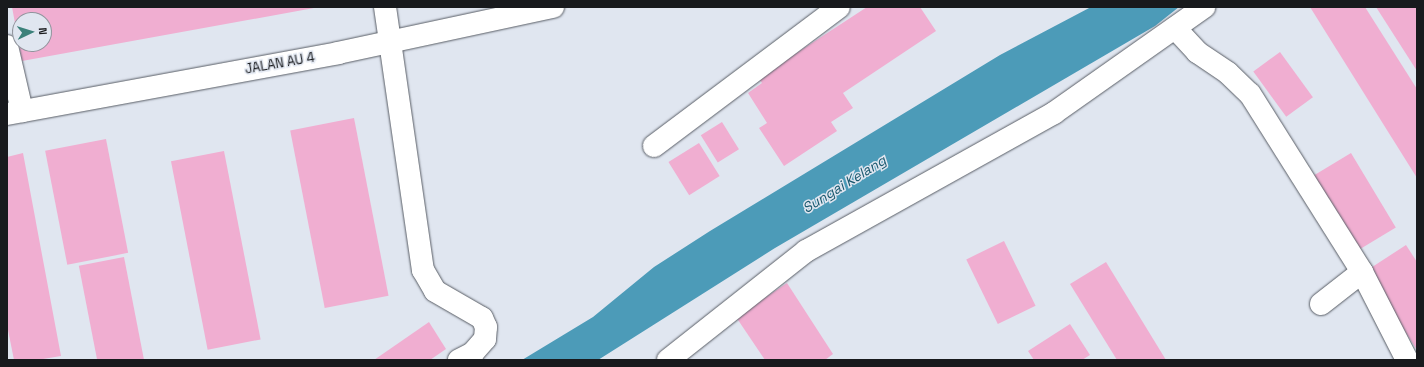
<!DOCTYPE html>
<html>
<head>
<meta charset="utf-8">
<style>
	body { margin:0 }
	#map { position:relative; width:1424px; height:367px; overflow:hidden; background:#e0e6f0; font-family:"Space Grotesk",sans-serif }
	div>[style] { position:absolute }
	.water>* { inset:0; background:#4c9bb8 }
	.building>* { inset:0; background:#f0aed1; transform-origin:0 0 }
	.roads { filter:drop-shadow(0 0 1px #585d65) drop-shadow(0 0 1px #585d65) }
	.minor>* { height:22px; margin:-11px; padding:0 11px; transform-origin:11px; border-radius:11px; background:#fff }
	.major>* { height:22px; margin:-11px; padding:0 11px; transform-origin:11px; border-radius:11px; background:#fff }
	span { translate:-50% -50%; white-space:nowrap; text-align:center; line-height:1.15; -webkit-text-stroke:3px #e0e6f0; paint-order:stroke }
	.street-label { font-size:13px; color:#181a1d }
	.water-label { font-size:14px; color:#19586e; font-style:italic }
	.frame { position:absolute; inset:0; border:8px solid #181a1d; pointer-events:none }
	.north { position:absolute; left:12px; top:12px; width:40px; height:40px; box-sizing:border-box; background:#e0e6f0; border:1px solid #90949c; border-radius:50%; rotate:86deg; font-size:11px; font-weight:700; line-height:16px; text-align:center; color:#181a1d }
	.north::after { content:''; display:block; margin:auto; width:14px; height:18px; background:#3b817a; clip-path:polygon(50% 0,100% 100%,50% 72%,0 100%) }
</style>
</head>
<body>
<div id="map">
	<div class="water">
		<i style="clip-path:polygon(1091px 7px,1179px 7px,1155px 26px,775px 248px,598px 360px,522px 360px,593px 317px,654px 267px,710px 231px,1000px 55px)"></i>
	</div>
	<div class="building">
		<i style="clip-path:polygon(evenodd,12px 7px,314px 7px,314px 8px,22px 61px,12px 7px,20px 20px,44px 20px,44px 44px,20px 44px,20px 20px)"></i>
		<i style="clip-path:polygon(867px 7px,920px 7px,936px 31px,843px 93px,853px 108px,831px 122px,837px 131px,784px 166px,759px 128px,767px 123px,748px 93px,762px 83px,756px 74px,786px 55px,789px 58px)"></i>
		<i style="clip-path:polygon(1310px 7px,1365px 7px,1417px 89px,1417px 178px)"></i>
		<i style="clip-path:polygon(1376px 7px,1417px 7px,1417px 71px)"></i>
		<i style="left:1280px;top:52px;width:56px;height:33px;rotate:54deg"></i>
		<i style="left:354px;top:118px;width:181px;height:65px;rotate:79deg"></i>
		<i style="left:722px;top:122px;width:32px;height:25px;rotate:58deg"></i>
		<i style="left:106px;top:139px;width:116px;height:62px;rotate:79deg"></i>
		<i style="left:699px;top:143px;width:39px;height:36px;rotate:58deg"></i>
		<i style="left:224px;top:151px;width:192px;height:54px;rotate:79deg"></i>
		<i style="clip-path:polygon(23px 153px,61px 356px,37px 360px,14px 360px,7px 325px,7px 157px)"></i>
		<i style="left:1351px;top:153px;width:87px;height:44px;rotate:59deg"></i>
		<i style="left:1004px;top:241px;width:72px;height:42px;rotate:64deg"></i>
		<i style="clip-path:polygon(1406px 245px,1417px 262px,1417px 350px,1366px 271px)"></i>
		<i style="left:124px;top:257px;width:105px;height:46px;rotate:79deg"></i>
		<i style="clip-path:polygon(1106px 262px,1166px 360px,1117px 360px,1070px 284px)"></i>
		<i style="clip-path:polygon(787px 283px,833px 354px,825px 360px,765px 360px,736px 317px)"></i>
		<i style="clip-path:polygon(429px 322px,446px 349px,430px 360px,374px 360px)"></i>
		<i style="clip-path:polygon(1070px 324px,1090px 355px,1082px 360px,1034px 360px,1028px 351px)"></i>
	</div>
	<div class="roads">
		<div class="minor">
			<i style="left:385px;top:7px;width:266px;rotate:81.8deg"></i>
			<i style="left:423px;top:270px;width:24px;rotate:60deg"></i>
			<i style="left:435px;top:291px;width:54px;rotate:29.9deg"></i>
			<i style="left:482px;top:318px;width:10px;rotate:66deg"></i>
			<i style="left:486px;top:327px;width:12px;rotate:95deg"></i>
			<i style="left:485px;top:339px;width:18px;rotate:131deg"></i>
			<i style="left:473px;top:353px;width:16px;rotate:153deg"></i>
			<i style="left:1175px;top:28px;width:33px;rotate:47deg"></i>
			<i style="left:1197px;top:52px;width:37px;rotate:34deg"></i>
			<i style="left:1228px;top:73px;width:30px;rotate:44deg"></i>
			<i style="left:1250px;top:94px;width:210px;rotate:57.8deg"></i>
			<i style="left:1362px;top:272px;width:99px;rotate:62.9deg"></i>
			<i style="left:7px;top:46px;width:67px;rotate:77deg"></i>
			<i style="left:654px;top:146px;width:231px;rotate:-36.9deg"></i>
			<i style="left:1321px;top:304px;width:52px;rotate:-38deg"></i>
			<i style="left:668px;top:360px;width:176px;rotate:-38.3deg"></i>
			<i style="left:806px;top:251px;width:284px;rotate:-29.1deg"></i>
			<i style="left:1054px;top:113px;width:184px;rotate:-35.2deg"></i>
		</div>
		<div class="major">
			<i style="left:7px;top:114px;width:337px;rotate:-10.4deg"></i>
			<i style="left:338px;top:53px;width:220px;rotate:-12.1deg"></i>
		</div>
	</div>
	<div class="street-label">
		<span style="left:280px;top:64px;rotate:-10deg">JALAN AU 4</span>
	</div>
	<div class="water-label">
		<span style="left:844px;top:184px;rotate:-32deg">Sungai Kelang</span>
	</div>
	<div class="frame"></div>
	<div class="north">N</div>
</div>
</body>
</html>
